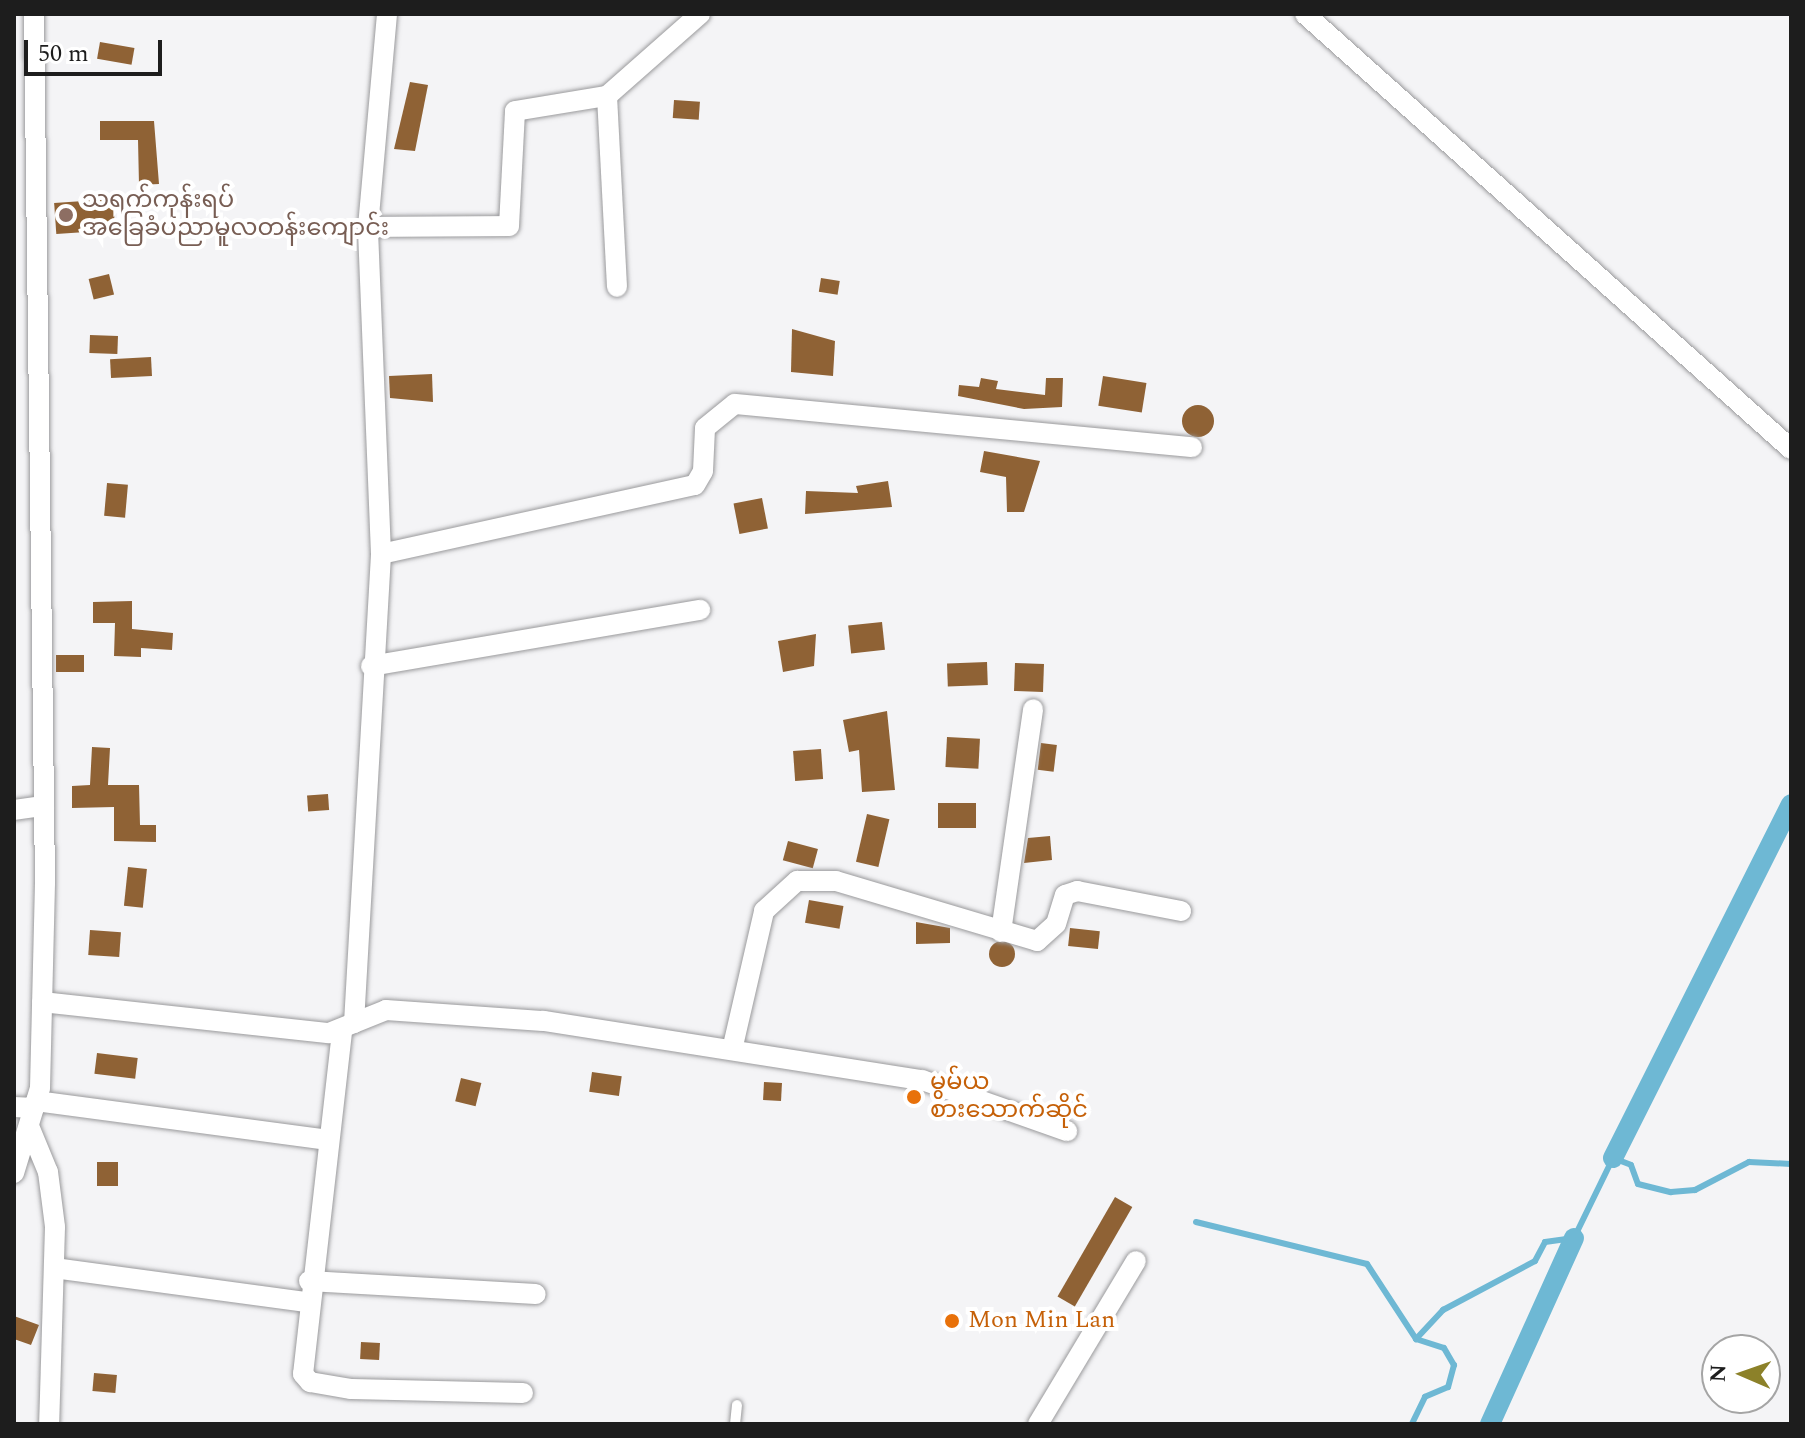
<!DOCTYPE html>
<html>
<head>
<meta charset="utf-8">
<style>
	body { margin:0 }
	#map { position:relative; width:1805px; height:1438px; overflow:hidden; background:#f4f4f6; font-family:Spectral,"Noto Sans Myanmar",serif }
	div>[style] { position:absolute }
	.stream>* { height:6px; margin:-3px; padding:0 3px; transform-origin:3px; border-radius:3px; background:#6eb8d4 }
	.canal>* { height:20px; margin:-10px; padding:0 10px; transform-origin:10px; border-radius:10px; background:#6eb8d4 }
	.building>* { inset:0; background:#8f6235; transform-origin:0 0 }
	.round { border-radius:50% }
	.roads { filter:drop-shadow(0 0 2px #9a9a9c) drop-shadow(0 0 2px #9a9a9c) }
	.service>* { height:10px; margin:-5px; padding:0 5px; transform-origin:5px; border-radius:5px; background:#fff }
	.minor>* { height:20px; margin:-10px; padding:0 10px; transform-origin:10px; border-radius:10px; background:#fff }
	.dots>* { width:22px; height:22px; translate:-50% -50%; box-sizing:border-box; border:4px solid #fff; border-radius:50% }
	span { translate:-50% -50%; white-space:nowrap; text-align:center; line-height:1.15; -webkit-text-stroke:8px #fff; paint-order:stroke }
	.education-label { font-size:24px; color:#785e54 }
	.left { translate:0 -50%; text-align:left }
	.food-label { font-size:24px; color:#c56008 }
	.frame { position:absolute; inset:0; border:16px solid #1d1d1d; pointer-events:none }
	.north { position:absolute; left:1701px; top:1334px; width:80px; height:80px; box-sizing:border-box; background:#fff; border:2px solid #a5a5a5; border-radius:50%; rotate:272deg; font-size:22px; font-weight:700; line-height:32px; text-align:center; color:#1d1d1d }
	.north::after { content:''; display:block; margin:auto; width:28px; height:36px; background:#8c8129; clip-path:polygon(50% 0,100% 100%,50% 72%,0 100%) }
	.scale { position:absolute; left:24px; top:40px; width:138px; height:36px; box-sizing:border-box; border:4px solid #1d1d1d; border-top:0; padding-left:10px; font-size:24px; line-height:28px; white-space:nowrap; color:#1d1d1d; -webkit-text-stroke:6px #fff; paint-order:stroke }
</style>
</head>
<body>
<div id="map">
	<div class="stream">
		<i style="left:1196px;top:1222px;width:176px;rotate:13.8deg"></i>
		<i style="left:1367px;top:1264px;width:90px;rotate:56.8deg"></i>
		<i style="left:1416px;top:1339px;width:29px;rotate:18deg"></i>
		<i style="left:1444px;top:1348px;width:20px;rotate:60deg"></i>
		<i style="left:1454px;top:1365px;width:23px;rotate:105deg"></i>
		<i style="left:1448px;top:1387px;width:25px;rotate:157deg"></i>
		<i style="left:1425px;top:1397px;width:30px;rotate:116deg"></i>
		<i style="left:1416px;top:1339px;width:40px;rotate:-47deg"></i>
		<i style="left:1443px;top:1310px;width:104px;rotate:-28deg"></i>
		<i style="left:1535px;top:1261px;width:21px;rotate:-62deg"></i>
		<i style="left:1545px;top:1242px;width:29px;rotate:-8deg"></i>
		<i style="left:1574px;top:1238px;width:89px;rotate:-64deg"></i>
		<i style="left:1613px;top:1158px;width:19px;rotate:21deg"></i>
		<i style="left:1631px;top:1165px;width:20px;rotate:70deg"></i>
		<i style="left:1638px;top:1184px;width:34px;rotate:14deg"></i>
		<i style="left:1671px;top:1192px;width:24px;rotate:-5deg"></i>
		<i style="left:1695px;top:1190px;width:61px;rotate:-27.4deg"></i>
		<i style="left:1749px;top:1162px;width:42px;rotate:2.7deg"></i>
	</div>
	<div class="canal">
		<i style="left:1613px;top:1158px;width:396px;rotate:-63.3deg"></i>
		<i style="left:1490px;top:1424px;width:204px;rotate:-65.7deg"></i>
	</div>
	<div class="building">
		<i style="left:100px;top:42px;width:35px;height:17px;rotate:10deg"></i>
		<i style="clip-path:polygon(410px 82px,428px 85px,415px 151px,394px 149px)"></i>
		<i style="left:674px;top:100px;width:26px;height:18px;rotate:4deg"></i>
		<i style="clip-path:polygon(100px 121px,154px 121px,159px 184px,139px 185px,138px 140px,100px 140px)"></i>
		<i style="left:113px;top:199px;width:31px;height:59px;rotate:86deg"></i>
		<i style="left:109px;top:274px;width:21px;height:21px;rotate:76deg"></i>
		<i style="left:821px;top:278px;width:19px;height:14px;rotate:9deg"></i>
		<i style="clip-path:polygon(792px 329px,835px 341px,833px 376px,791px 372px)"></i>
		<i style="left:90px;top:335px;width:28px;height:18px;rotate:2deg"></i>
		<i style="left:151px;top:357px;width:19px;height:41px;rotate:87deg"></i>
		<i style="clip-path:polygon(432px 374px,433px 402px,390px 398px,389px 376px)"></i>
		<i style="left:1103px;top:376px;width:44px;height:30px;rotate:9deg"></i>
		<i style="clip-path:polygon(981px 378px,998px 381px,996px 389px,1045px 395px,1046px 378px,1063px 378px,1062px 407px,1024px 409px,958px 396px,959px 385px,979px 387px)"></i>
		<i class="round" style="left:1182px;top:405px;width:32px;height:32px"></i>
		<i style="clip-path:polygon(984px 451px,1040px 461px,1024px 512px,1007px 512px,1006px 477px,980px 472px)"></i>
		<i style="clip-path:polygon(888px 481px,892px 507px,805px 514px,806px 491px,858px 493px,856px 486px)"></i>
		<i style="left:107px;top:483px;width:21px;height:33px;rotate:5deg"></i>
		<i style="left:762px;top:498px;width:31px;height:29px;rotate:79deg"></i>
		<i style="clip-path:polygon(132px 601px,132px 629px,173px 633px,172px 650px,141px 648px,141px 657px,114px 656px,115px 623px,93px 623px,93px 602px)"></i>
		<i style="left:882px;top:622px;width:28px;height:34px;rotate:84deg"></i>
		<i style="clip-path:polygon(816px 634px,814px 666px,783px 672px,778px 641px)"></i>
		<i style="left:56px;top:655px;width:28px;height:17px"></i>
		<i style="left:987px;top:662px;width:23px;height:40px;rotate:88deg"></i>
		<i style="left:1015px;top:663px;width:29px;height:28px;rotate:2deg"></i>
		<i style="clip-path:polygon(887px 711px,895px 790px,862px 792px,859px 750px,849px 752px,843px 720px)"></i>
		<i style="left:947px;top:737px;width:33px;height:30px;rotate:3deg"></i>
		<i style="left:1041px;top:743px;width:16px;height:27px;rotate:7deg"></i>
		<i style="clip-path:polygon(92px 747px,110px 748px,108px 785px,139px 785px,140px 825px,156px 825px,156px 842px,114px 841px,114px 807px,72px 808px,72px 786px,90px 785px)"></i>
		<i style="left:821px;top:749px;width:30px;height:28px;rotate:86deg"></i>
		<i style="left:328px;top:794px;width:16px;height:21px;rotate:86deg"></i>
		<i style="left:938px;top:803px;width:38px;height:25px"></i>
		<i style="left:867px;top:814px;width:23px;height:49px;rotate:13deg"></i>
		<i style="clip-path:polygon(1050px 836px,1052px 860px,1024px 863px,1028px 838px)"></i>
		<i style="left:788px;top:841px;width:31px;height:20px;rotate:15deg"></i>
		<i style="left:128px;top:867px;width:19px;height:39px;rotate:6deg"></i>
		<i style="left:809px;top:900px;width:35px;height:23px;rotate:10deg"></i>
		<i style="clip-path:polygon(916px 922px,950px 928px,950px 943px,916px 944px)"></i>
		<i style="left:1070px;top:928px;width:30px;height:18px;rotate:6deg"></i>
		<i style="left:90px;top:930px;width:31px;height:25px;rotate:4deg"></i>
		<i class="round" style="left:989px;top:941px;width:26px;height:26px"></i>
		<i style="left:97px;top:1053px;width:41px;height:21px;rotate:7deg"></i>
		<i style="left:592px;top:1072px;width:30px;height:20px;rotate:8deg"></i>
		<i style="left:461px;top:1078px;width:21px;height:24px;rotate:14deg"></i>
		<i style="left:764px;top:1082px;width:18px;height:18px;rotate:3deg"></i>
		<i style="left:97px;top:1162px;width:21px;height:24px"></i>
		<i style="left:1115px;top:1197px;width:20px;height:115px;rotate:30deg"></i>
		<i style="clip-path:polygon(14px 1316px,39px 1325px,31px 1345px,14px 1339px)"></i>
		<i style="left:361px;top:1342px;width:19px;height:17px;rotate:3deg"></i>
		<i style="left:94px;top:1373px;width:23px;height:18px;rotate:5deg"></i>
	</div>
	<div class="roads">
		<div class="service">
			<i style="left:735px;top:1424px;width:19px;rotate:-84deg"></i>
		</div>
		<div class="minor">
			<i style="left:1305px;top:14px;width:652px;rotate:41.83deg"></i>
			<i style="left:607px;top:96px;width:191px;rotate:87deg"></i>
			<i style="left:368px;top:227px;width:141px;rotate:-0.4deg"></i>
			<i style="left:509px;top:226px;width:115px;rotate:-87deg"></i>
			<i style="left:515px;top:111px;width:93px;rotate:-9.3deg"></i>
			<i style="left:607px;top:96px;width:124px;rotate:-41.4deg"></i>
			<i style="left:381px;top:554px;width:321px;rotate:-12.4deg"></i>
			<i style="left:695px;top:485px;width:16px;rotate:-60deg"></i>
			<i style="left:703px;top:471px;width:43px;rotate:-87.3deg"></i>
			<i style="left:705px;top:428px;width:38px;rotate:-39deg"></i>
			<i style="left:735px;top:404px;width:459px;rotate:5.4deg"></i>
			<i style="left:371px;top:666px;width:334px;rotate:-9.7deg"></i>
			<i style="left:14px;top:810px;width:30px;rotate:-8deg"></i>
			<i style="left:1001px;top:932px;width:225px;rotate:-81.8deg"></i>
			<i style="left:42px;top:1002px;width:289px;rotate:6.2deg"></i>
			<i style="left:329px;top:1033px;width:61px;rotate:-22deg"></i>
			<i style="left:386px;top:1010px;width:158px;rotate:4deg"></i>
			<i style="left:544px;top:1021px;width:383px;rotate:8.9deg"></i>
			<i style="left:922px;top:1080px;width:154px;rotate:19.4deg"></i>
			<i style="left:354px;top:1023px;width:470px;rotate:-86.7deg"></i>
			<i style="left:381px;top:554px;width:327px;rotate:-92.3deg"></i>
			<i style="left:368px;top:227px;width:214px;rotate:-84.9deg"></i>
			<i style="left:342px;top:1032px;width:344px;rotate:96.5deg"></i>
			<i style="left:303px;top:1374px;width:11px;rotate:49deg"></i>
			<i style="left:310px;top:1382px;width:42px;rotate:9.7deg"></i>
			<i style="left:351px;top:1389px;width:172px;rotate:1.3deg"></i>
			<i style="left:732px;top:1050px;width:143px;rotate:-77deg"></i>
			<i style="left:764px;top:911px;width:45px;rotate:-42.3deg"></i>
			<i style="left:797px;top:881px;width:39px"></i>
			<i style="left:836px;top:881px;width:210px;rotate:16.6deg"></i>
			<i style="left:1037px;top:941px;width:25px;rotate:-42deg"></i>
			<i style="left:1056px;top:924px;width:30px;rotate:-73deg"></i>
			<i style="left:1065px;top:895px;width:13px;rotate:-18deg"></i>
			<i style="left:1077px;top:891px;width:106px;rotate:10.9deg"></i>
			<i style="left:36px;top:1101px;width:295px;rotate:7.6deg"></i>
			<i style="left:14px;top:1107px;width:20px;rotate:3deg"></i>
			<i style="left:29px;top:1126px;width:50px;rotate:67.6deg"></i>
			<i style="left:48px;top:1172px;width:55px;rotate:82.7deg"></i>
			<i style="left:55px;top:1227px;width:197px;rotate:91.7deg"></i>
			<i style="left:14px;top:1173px;width:89px;rotate:-73deg"></i>
			<i style="left:40px;top:1088px;width:205px;rotate:-88.6deg"></i>
			<i style="left:45px;top:883px;width:869px;rotate:-90.73deg"></i>
			<i style="left:54px;top:1268px;width:255px;rotate:7.7deg"></i>
			<i style="left:309px;top:1281px;width:227px;rotate:3.3deg"></i>
			<i style="left:1038px;top:1424px;width:190px;rotate:-59deg"></i>
		</div>
	</div>
	<div class="dots">
		<i style="left:66px;top:215px;background:#8d6e63"></i>
		<i style="left:914px;top:1097px;background:#e8710a"></i>
		<i style="left:952px;top:1321px;background:#e8710a"></i>
	</div>
	<div class="education-label">
		<span class="left" style="left:82px;top:215px">သရက်ကုန်းရပ်<br>အခြေခံပညာမူလတန်းကျောင်း</span>
	</div>
	<div class="food-label">
		<span class="left" style="left:930px;top:1097px">မွမ်ယ<br>စားသောက်ဆိုင်</span>
		<span class="left" style="left:968px;top:1321px">Mon Min Lan</span>
	</div>
	<div class="frame"></div>
	<div class="north">N</div>
	<div class="scale">50 m</div>
</div>
</body>
</html>
